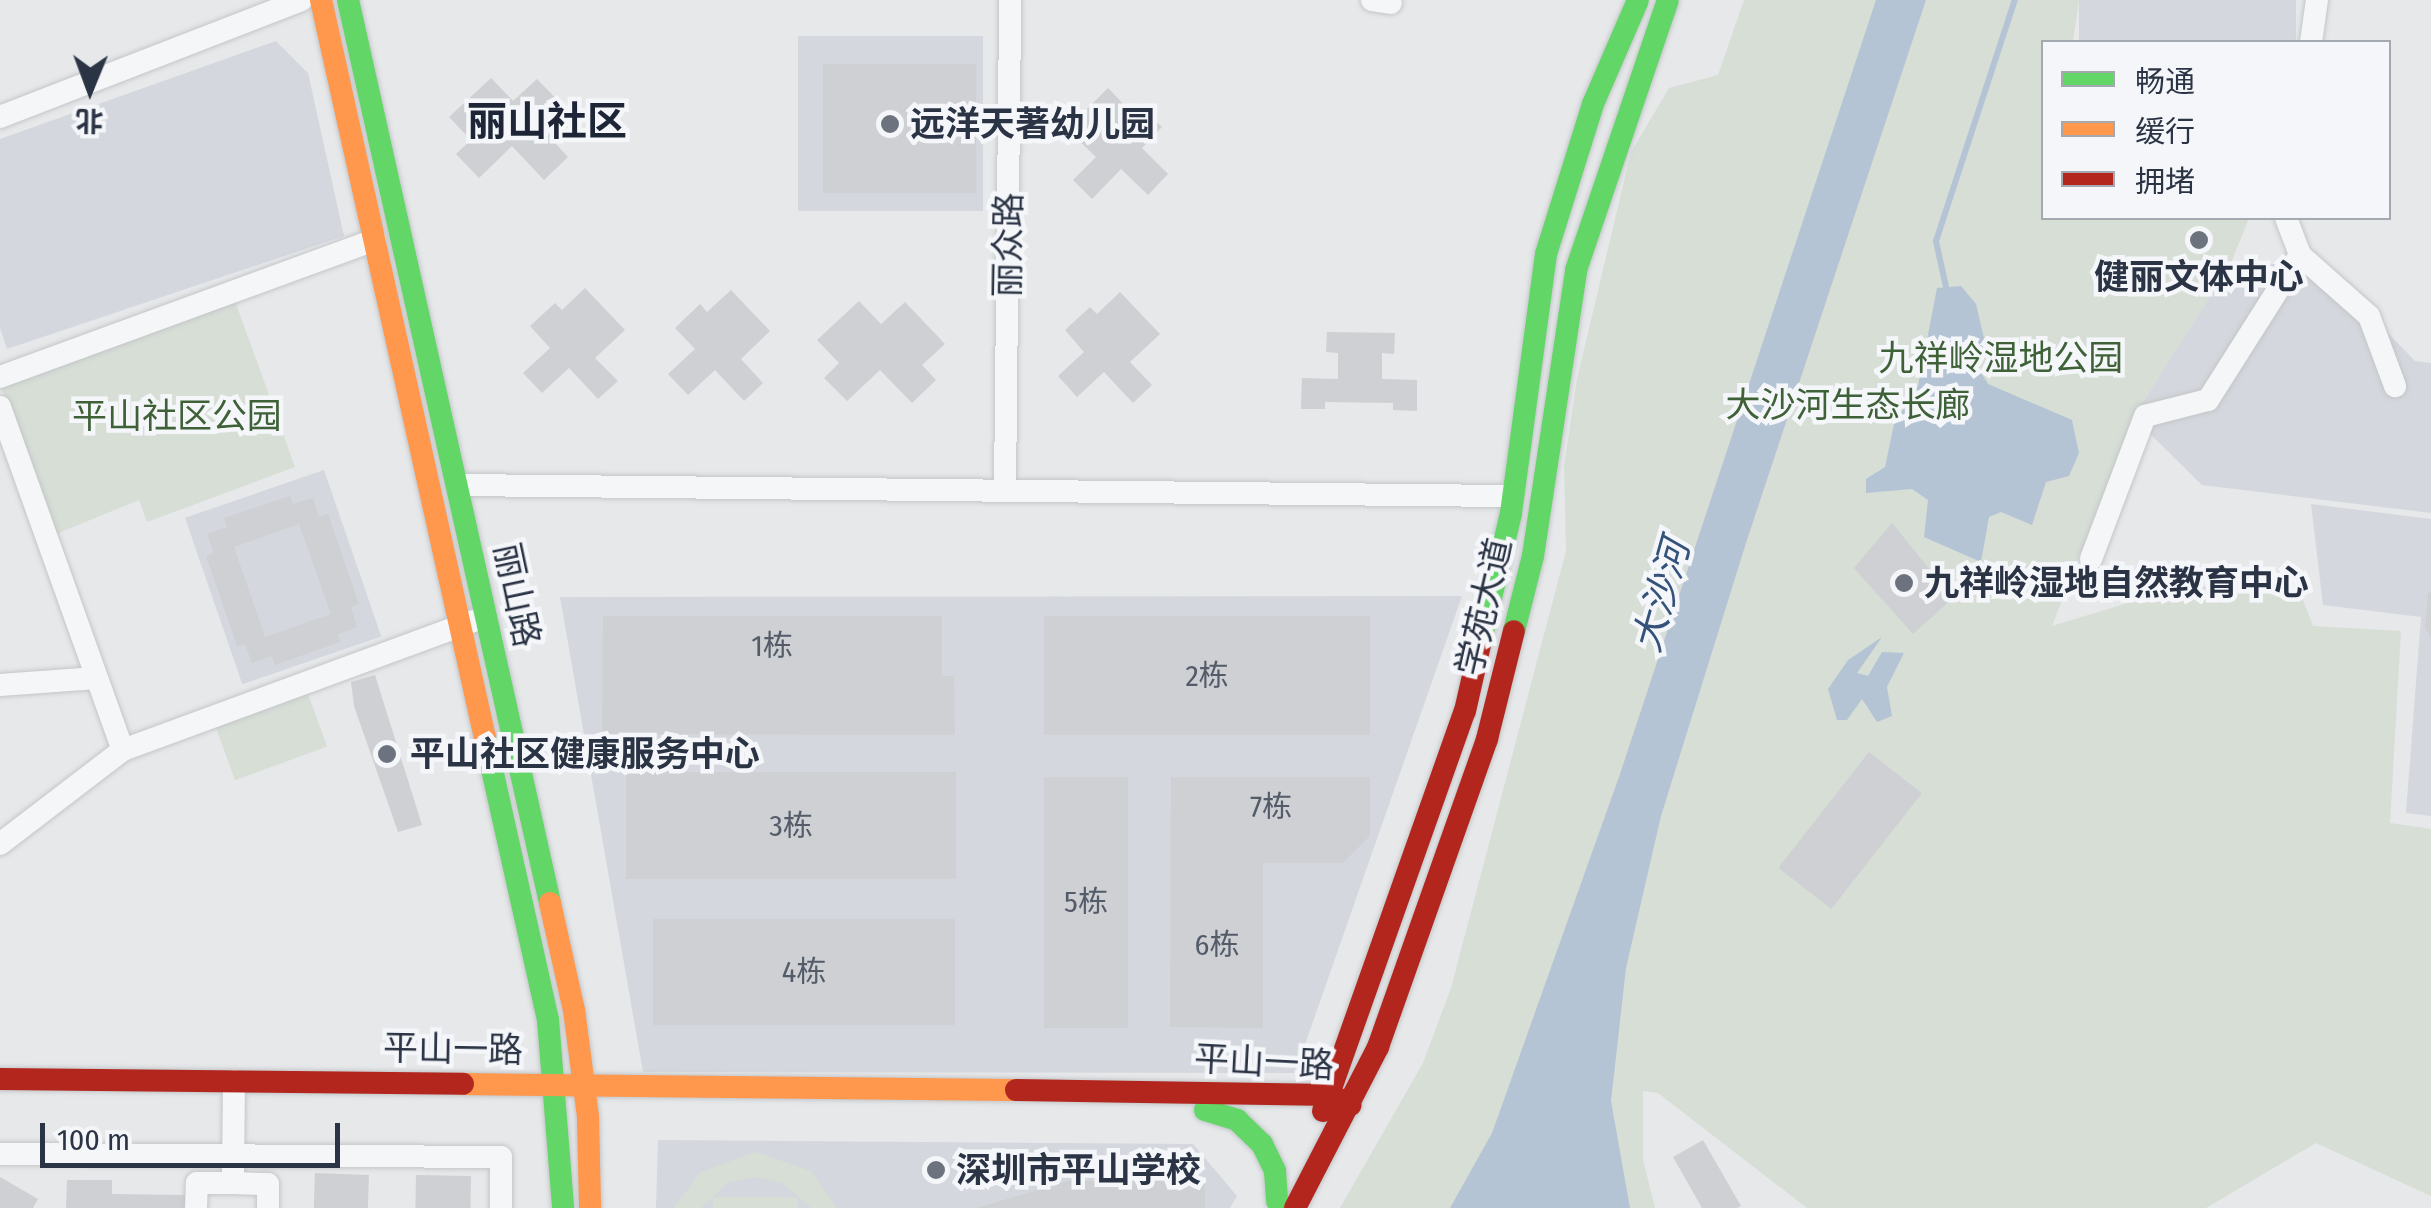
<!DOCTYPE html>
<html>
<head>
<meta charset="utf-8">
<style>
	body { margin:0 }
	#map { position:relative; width:2431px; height:1208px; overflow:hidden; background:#e6e8ea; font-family:"Fira Sans Condensed","Noto Sans SC",sans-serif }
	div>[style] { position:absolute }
	.built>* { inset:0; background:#d4d7dd; transform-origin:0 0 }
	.green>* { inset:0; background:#d6ded6; transform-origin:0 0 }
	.water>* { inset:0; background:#b4c4d5 }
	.stream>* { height:6px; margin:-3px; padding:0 3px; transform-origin:3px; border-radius:3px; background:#b4c4d5 }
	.building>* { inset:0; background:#ced0d3; transform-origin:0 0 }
	.roads { filter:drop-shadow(0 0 2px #c4c6c8) drop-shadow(0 0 2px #c4c6c8) }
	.street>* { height:22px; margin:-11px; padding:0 11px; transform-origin:11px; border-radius:11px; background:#f5f6f7 }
	.fast>* { height:22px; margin:-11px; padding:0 11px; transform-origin:11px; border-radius:11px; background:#63d668 }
	.slow>* { height:22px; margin:-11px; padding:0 11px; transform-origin:11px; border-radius:11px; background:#ff974d }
	.jam>* { height:22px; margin:-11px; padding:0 11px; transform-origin:11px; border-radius:11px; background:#b3261e }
	.dots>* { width:28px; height:28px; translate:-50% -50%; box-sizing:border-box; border:5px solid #f4f6f9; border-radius:50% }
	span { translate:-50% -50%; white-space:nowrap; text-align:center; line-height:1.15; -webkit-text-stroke:9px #f4f6f9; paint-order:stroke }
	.number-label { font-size:30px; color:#545c69 }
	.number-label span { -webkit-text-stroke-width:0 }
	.poi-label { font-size:35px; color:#2b3445; font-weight:700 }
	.left { translate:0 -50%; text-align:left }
	.street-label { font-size:35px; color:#2b3445 }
	.park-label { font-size:35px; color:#3f6138 }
	.water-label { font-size:38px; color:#34527a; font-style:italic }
	.quarter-label { font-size:40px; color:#1d2536; font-weight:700 }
	.legend { position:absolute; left:2041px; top:40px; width:350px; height:180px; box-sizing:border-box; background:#f4f6f9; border:2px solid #a4a8b1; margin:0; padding:12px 18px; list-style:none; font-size:30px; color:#2b3445 }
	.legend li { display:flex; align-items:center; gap:20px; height:50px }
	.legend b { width:50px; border:2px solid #a4a8b1 }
	.north { position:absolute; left:40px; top:40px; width:100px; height:100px; -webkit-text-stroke:8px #f4f6f9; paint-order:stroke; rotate:181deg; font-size:28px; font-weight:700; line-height:40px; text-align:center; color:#2b3445 }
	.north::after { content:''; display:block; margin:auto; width:35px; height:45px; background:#2b3445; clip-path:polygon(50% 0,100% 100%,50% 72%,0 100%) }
	.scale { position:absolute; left:40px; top:1123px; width:300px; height:45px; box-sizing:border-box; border:5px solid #2b3445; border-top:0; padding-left:12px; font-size:30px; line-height:35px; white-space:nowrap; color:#2b3445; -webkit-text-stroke:8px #f4f6f9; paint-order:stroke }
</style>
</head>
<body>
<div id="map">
	<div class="built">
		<i style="left:2079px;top:0;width:217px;height:42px"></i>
		<i style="left:798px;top:36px;width:185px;height:175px"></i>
		<i style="clip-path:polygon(276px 41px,308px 73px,344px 236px,7px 349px,0 328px,0 139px)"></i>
		<i style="clip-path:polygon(2231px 263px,2322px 265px,2415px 361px,2431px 363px,2431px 513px,2202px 485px,2133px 417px)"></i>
		<i style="left:324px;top:470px;width:176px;height:147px;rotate:71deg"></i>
		<i style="clip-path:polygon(2311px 504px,2431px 519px,2431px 816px,2406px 813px,2421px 617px,2323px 605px)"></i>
		<i style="clip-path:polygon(1462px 596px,1295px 1073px,643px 1072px,560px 597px)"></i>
		<i style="clip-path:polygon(658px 1140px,1193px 1144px,1237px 1196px,1230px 1208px,656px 1208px)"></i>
	</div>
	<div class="green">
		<i style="clip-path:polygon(1744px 0,2079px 0,2073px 42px,2044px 42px,2044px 218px,2249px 218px,2231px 263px,2133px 417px,2052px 626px,2131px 602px,2291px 569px,2313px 626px,2401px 631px,2390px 823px,2431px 829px,2431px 1196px,2316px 1143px,2206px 1208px,1807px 1208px,1658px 1093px,1643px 1091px,1643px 1160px,1655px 1208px,1340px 1208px,1423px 1063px,1451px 988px,1566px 551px,1564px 467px,1577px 379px,1631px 152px,1669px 88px,1718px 75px)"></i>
		<i style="clip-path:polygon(235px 301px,295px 467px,147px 522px,139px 500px,56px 534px,1px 387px)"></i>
		<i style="left:308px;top:694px;width:56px;height:98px;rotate:70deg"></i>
		<i style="clip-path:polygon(756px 1152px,811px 1171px,837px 1208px,811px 1208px,783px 1183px,755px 1177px,728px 1183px,701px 1208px,674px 1208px,700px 1172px)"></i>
		<i style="left:798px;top:1197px;width:11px;height:85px;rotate:90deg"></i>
	</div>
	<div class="water">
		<i style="clip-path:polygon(1876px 0,1926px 0,1746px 543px,1661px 816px,1626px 968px,1611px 1101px,1630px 1208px,1450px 1208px,1492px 1133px,1620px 774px)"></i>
		<i style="clip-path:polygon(1961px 286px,1976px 304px,1984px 338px,1979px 369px,1988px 384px,2072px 420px,2079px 453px,2069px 476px,2046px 482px,2032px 525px,2001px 512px,1989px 517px,1981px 562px,1924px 537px,1928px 500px,1912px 489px,1866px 493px,1866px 479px,1885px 467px,1894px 424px,1918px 386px,1937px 288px)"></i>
		<i style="clip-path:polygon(1882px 637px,1857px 673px,1868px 676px,1882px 652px,1904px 653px,1887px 687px,1892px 716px,1877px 722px,1862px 699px,1847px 720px,1837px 720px,1828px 689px,1848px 660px)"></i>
	</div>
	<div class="stream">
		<i style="left:1946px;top:287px;width:47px;rotate:-102.3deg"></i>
		<i style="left:1936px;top:241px;width:254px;rotate:-71.9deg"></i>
	</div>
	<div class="building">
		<i style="left:823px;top:64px;width:153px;height:129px"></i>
		<i style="clip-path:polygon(491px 78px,513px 101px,537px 79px,577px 120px,554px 142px,568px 157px,544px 180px,512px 146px,479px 178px,456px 154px,471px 140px,449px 117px)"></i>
		<i style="clip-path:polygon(1108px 88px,1130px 111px,1137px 103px,1162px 127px,1142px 148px,1168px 174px,1148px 195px,1121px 169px,1092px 199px,1073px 180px,1096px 157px,1067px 129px)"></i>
		<i style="clip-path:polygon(585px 288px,625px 330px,595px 358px,618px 381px,598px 399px,569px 368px,542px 393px,523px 373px,550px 348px,530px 326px,555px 303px,562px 310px)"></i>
		<i style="clip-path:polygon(731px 290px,770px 331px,741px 359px,763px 383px,744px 401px,715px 370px,688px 395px,668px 374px,695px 349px,675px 328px,700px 304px,707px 312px)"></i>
		<i style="clip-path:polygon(1120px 292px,1160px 334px,1130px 362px,1152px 385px,1133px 403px,1104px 372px,1077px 397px,1058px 376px,1084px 352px,1065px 330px,1090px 307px,1097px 314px)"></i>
		<i style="clip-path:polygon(859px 301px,881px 324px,905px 302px,945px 344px,922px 365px,936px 380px,912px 403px,880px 370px,847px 401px,824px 378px,839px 363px,817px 340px)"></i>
		<i style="clip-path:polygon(1327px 332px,1395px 333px,1394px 354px,1382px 353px,1382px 379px,1417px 380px,1417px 411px,1393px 410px,1393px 403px,1325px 402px,1325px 409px,1301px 409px,1302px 378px,1338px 379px,1338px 353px,1326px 352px)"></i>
		<i style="clip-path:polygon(evenodd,290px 496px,293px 504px,313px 498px,319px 517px,328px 514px,359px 604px,351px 607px,357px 627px,338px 634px,340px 642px,275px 665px,272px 656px,252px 663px,245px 644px,237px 646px,206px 556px,214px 553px,207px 534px,227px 527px,224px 518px,290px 496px,299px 524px,331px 614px,265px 637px,234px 547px,299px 524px)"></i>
		<i style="clip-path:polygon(1892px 523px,1953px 598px,1913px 634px,1854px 568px)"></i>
		<i style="clip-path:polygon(2428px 593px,2431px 593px,2431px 637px,2425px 628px)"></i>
		<i style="clip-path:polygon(603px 616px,942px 616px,942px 676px,954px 676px,955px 735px,602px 734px)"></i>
		<i style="left:1044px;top:616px;width:326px;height:119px"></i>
		<i style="clip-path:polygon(375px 675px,422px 825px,398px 832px,354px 706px,351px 682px)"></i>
		<i style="left:1869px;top:752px;width:67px;height:147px;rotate:38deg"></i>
		<i style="left:626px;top:772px;width:330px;height:107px"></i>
		<i style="left:1044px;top:777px;width:84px;height:251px"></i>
		<i style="clip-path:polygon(1171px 777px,1370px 777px,1370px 836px,1343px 863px,1263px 863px,1263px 1028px,1170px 1027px)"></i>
		<i style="left:653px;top:919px;width:302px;height:106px"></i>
		<i style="clip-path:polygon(1703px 1140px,1741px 1206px,1737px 1208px,1702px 1208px,1673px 1157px)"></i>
		<i style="left:315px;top:1173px;width:54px;height:35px;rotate:2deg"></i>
		<i style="left:416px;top:1175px;width:55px;height:33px;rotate:1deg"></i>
		<i style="clip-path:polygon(0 1177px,38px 1199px,33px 1208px,0 1208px)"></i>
		<i style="clip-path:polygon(67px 1180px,112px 1180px,112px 1194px,187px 1195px,187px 1208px,66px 1208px)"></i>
		<i style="clip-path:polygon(1068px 1181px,1205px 1181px,1205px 1208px,977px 1208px)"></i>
	</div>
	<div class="roads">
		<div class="street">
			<i style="left:1372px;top:0;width:19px;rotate:9deg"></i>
			<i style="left:2311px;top:42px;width:42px;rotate:-81.9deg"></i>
			<i style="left:0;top:117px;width:323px;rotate:-21.2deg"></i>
			<i style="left:2286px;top:218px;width:40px;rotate:69deg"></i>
			<i style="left:2300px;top:255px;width:92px;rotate:41.5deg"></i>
			<i style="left:2369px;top:316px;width:75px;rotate:69.6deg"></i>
			<i style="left:0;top:377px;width:399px;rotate:-20.1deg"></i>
			<i style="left:0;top:407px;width:364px;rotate:70.3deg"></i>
			<i style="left:457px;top:485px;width:1056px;rotate:0.6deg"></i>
			<i style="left:1005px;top:491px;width:491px;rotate:-89.4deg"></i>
			<i style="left:2091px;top:559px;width:153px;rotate:-69.3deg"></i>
			<i style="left:2145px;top:416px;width:65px;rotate:-14.3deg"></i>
			<i style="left:2208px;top:400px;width:172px;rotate:-57.6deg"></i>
			<i style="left:0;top:685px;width:97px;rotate:-4.1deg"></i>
			<i style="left:0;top:844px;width:155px;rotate:-37.4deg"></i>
			<i style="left:123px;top:750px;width:373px;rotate:-20.2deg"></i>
			<i style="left:234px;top:1081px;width:102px;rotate:90.6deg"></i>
			<i style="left:233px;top:1183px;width:35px;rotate:2deg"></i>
			<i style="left:268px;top:1184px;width:24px;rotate:90deg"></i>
			<i style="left:0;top:1154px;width:501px;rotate:0.34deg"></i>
			<i style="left:501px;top:1157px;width:51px;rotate:90deg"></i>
			<i style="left:196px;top:1208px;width:25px;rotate:-88deg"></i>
			<i style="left:197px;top:1183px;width:36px"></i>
		</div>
		<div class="fast">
			<i style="left:348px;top:0;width:925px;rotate:77.39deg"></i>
			<i style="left:1514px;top:631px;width:77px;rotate:-75.8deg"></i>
			<i style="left:1533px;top:556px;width:289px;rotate:-81.4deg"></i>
			<i style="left:1576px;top:270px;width:285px;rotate:-71.2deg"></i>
			<i style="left:1482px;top:636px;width:126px;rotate:-76.7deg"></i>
			<i style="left:1511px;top:513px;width:261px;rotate:-82.3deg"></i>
			<i style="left:1546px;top:254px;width:157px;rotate:-72.6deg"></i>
			<i style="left:1593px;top:104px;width:113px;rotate:-66.6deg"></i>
			<i style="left:485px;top:738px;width:289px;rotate:77.4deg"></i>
			<i style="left:548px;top:1020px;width:189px;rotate:85.4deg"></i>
			<i style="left:1205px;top:1110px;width:34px;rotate:17deg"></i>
			<i style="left:1237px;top:1120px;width:35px;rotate:44deg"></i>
			<i style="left:1262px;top:1144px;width:30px;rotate:64deg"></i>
			<i style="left:1275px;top:1171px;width:30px;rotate:86deg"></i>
		</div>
		<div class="slow">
			<i style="left:321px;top:0;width:756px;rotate:77.47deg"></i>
			<i style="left:550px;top:903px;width:110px;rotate:77.4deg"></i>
			<i style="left:574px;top:1010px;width:108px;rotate:82.5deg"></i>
			<i style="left:588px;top:1117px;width:91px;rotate:88.7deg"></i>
			<i style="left:463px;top:1084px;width:553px;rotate:0.62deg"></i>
		</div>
		<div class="jam">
			<i style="left:0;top:1079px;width:463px;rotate:0.6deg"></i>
			<i style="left:1016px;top:1090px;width:315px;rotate:0.9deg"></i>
			<i style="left:1331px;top:1095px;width:22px;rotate:27deg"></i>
			<i style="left:1323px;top:1111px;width:424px;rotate:-70.5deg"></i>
			<i style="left:1465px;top:711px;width:77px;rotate:-77.2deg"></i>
			<i style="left:1295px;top:1208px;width:181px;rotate:-62.7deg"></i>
			<i style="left:1378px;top:1047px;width:327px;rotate:-70.5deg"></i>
			<i style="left:1487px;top:739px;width:111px;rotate:-76deg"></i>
		</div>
	</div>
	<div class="dots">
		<i style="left:890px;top:124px;background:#6c737f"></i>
		<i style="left:2199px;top:240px;background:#6c737f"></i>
		<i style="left:1904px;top:583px;background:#6c737f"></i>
		<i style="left:387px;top:754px;background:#6c737f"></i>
		<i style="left:936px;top:1170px;background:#6c737f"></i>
	</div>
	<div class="number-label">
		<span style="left:772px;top:646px">1栋</span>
		<span style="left:1207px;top:676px">2栋</span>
		<span style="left:1271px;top:807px">7栋</span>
		<span style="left:791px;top:826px">3栋</span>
		<span style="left:1086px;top:902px">5栋</span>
		<span style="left:1217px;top:945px">6栋</span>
		<span style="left:804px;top:972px">4栋</span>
	</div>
	<div class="poi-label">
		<span class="left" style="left:910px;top:124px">远洋天著幼儿园</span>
		<span style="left:2199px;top:277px">健丽文体中心</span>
		<span class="left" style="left:1924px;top:583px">九祥岭湿地自然教育中心</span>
		<span class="left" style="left:410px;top:754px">平山社区健康服务中心</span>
		<span class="left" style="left:956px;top:1170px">深圳市平山学校</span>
	</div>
	<div class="street-label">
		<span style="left:1008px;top:245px;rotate:-89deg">丽众路</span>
		<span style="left:517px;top:595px;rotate:78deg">丽山路</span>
		<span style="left:1484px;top:607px;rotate:-77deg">学苑大道</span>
		<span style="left:453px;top:1049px;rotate:1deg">平山一路</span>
		<span style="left:1264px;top:1062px;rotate:3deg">平山一路</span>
	</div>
	<div class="park-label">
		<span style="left:2001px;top:358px">九祥岭湿地公园</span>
		<span style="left:1848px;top:405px">大沙河生态长廊</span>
		<span style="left:177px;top:416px">平山社区公园</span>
	</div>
	<div class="water-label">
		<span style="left:1662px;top:596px;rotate:-74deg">大沙河</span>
	</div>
	<div class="quarter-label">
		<span style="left:547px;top:122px">丽山社区</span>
	</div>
	<ul class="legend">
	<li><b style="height:12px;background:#63d668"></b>畅通</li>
	<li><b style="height:12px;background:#ff974d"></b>缓行</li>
	<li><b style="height:12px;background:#b3261e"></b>拥堵</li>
	</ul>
	<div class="north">北</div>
	<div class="scale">100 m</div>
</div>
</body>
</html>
